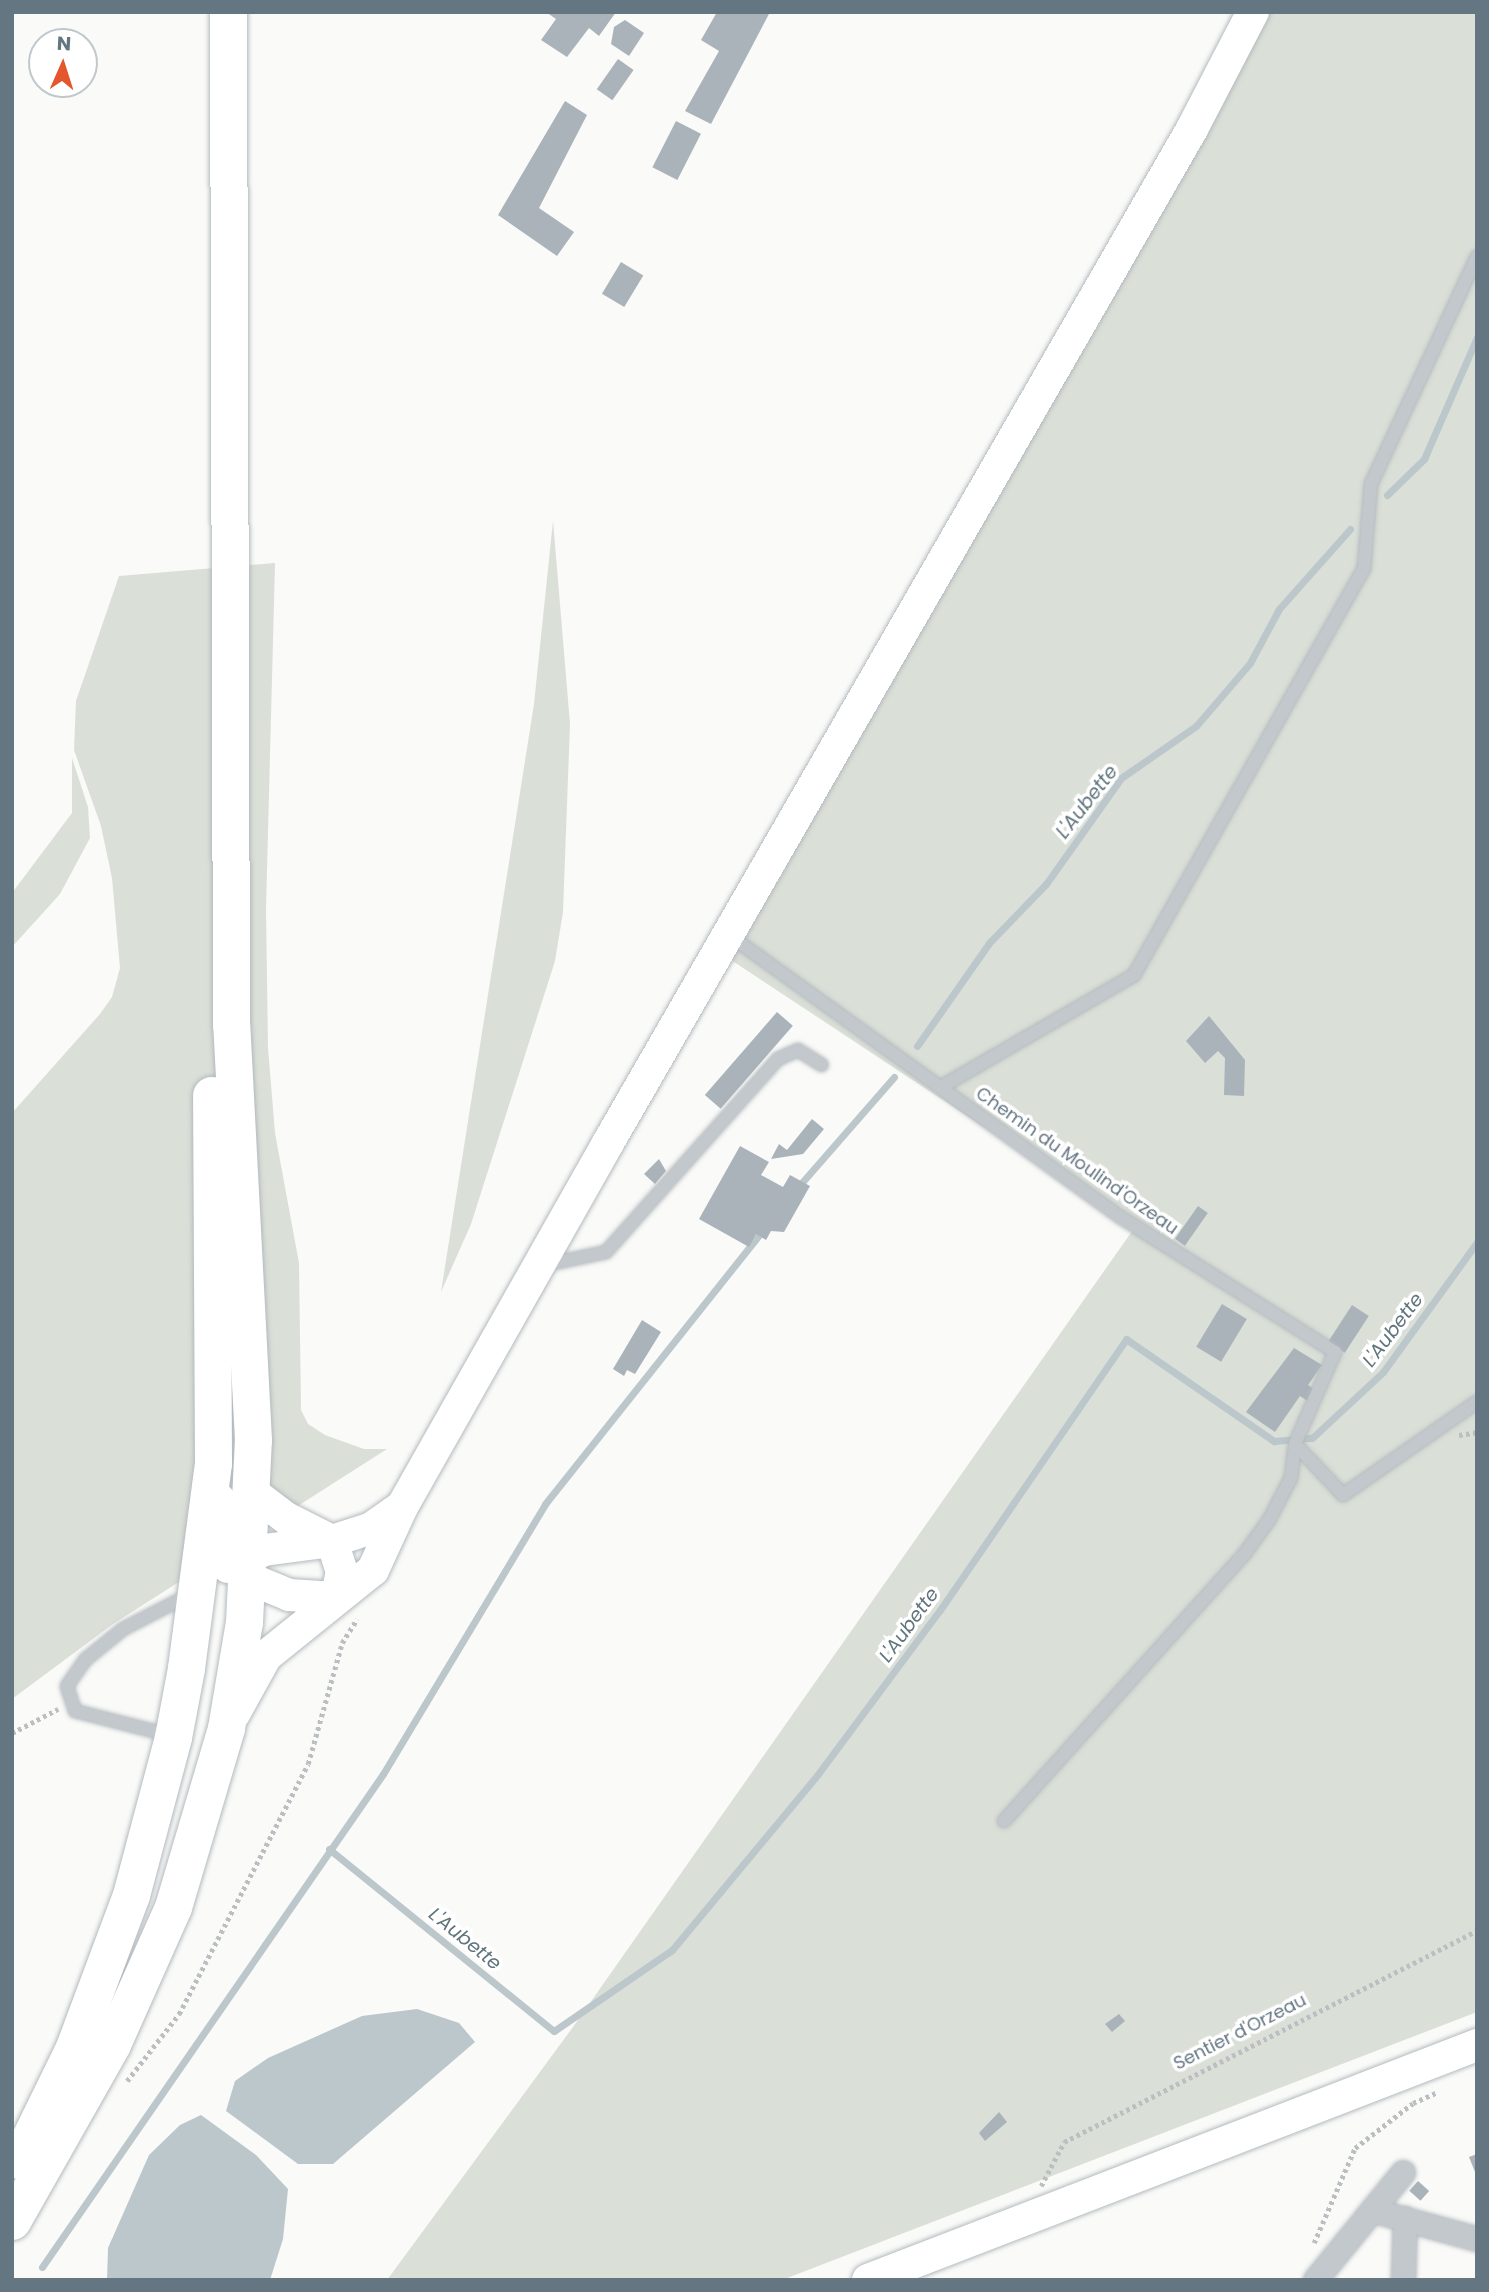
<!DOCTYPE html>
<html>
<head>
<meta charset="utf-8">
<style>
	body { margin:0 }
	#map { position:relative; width:1489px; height:2292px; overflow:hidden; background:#fafaf8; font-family:Poppins,sans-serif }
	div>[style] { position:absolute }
	.green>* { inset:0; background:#dadfd7 }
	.water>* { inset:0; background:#bbc7cb }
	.stream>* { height:7px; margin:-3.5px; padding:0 3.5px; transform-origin:3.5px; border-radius:3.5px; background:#bbc7cb }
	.building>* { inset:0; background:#aab3b9; transform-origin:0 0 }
	.path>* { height:4.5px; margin-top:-2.25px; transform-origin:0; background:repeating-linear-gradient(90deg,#bbbfc2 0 3.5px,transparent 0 7px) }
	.roads { filter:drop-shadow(0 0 2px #b3babf) drop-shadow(0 0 2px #b3babf) }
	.lane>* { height:12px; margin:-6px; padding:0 6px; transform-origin:6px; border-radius:6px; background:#c3c8cc }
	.street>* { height:23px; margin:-11.5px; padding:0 11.5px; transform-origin:11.5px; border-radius:11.5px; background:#c3c8cc }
	.secondary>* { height:32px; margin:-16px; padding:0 16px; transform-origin:16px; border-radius:16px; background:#fff }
	.primary>* { height:37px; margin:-18.5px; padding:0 18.5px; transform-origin:18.5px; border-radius:18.5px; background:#fff }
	span { translate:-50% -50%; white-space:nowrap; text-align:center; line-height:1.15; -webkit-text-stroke:7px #fff; paint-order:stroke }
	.street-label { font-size:18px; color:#657683 }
	.water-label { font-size:19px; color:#60757c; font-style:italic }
	.frame { position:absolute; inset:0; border:14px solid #657683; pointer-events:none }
	.north { position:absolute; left:28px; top:28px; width:70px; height:70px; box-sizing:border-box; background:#fff; border:2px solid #c1c8cd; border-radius:50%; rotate:3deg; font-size:19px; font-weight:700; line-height:28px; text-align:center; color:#657683 }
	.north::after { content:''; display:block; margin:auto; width:24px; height:32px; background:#e4572e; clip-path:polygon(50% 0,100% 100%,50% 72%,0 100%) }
</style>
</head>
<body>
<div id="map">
	<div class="green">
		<i style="clip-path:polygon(1270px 12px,1477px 12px,1477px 2012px,782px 2280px,387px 2280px,573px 2027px,1135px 1227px,719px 952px)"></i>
		<i style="clip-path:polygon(553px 521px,570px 724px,563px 912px,555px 961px,471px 1224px,441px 1292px,534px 704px)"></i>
		<i style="clip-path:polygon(275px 563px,266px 909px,268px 1048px,275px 1133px,299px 1263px,301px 1410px,308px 1424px,325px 1435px,364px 1449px,387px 1449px,113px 1624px,12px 1699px,12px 1113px,100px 1014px,112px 997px,120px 968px,112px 878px,101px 826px,74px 750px,76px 701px,119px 576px)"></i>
		<i style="clip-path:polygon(72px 758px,88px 807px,90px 838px,60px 894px,12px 947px,12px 893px,72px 813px)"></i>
	</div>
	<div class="water">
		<i style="clip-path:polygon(417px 2009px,459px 2023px,475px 2042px,333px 2164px,298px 2164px,226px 2111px,235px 2081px,268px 2058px,362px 2016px)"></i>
		<i style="clip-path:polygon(201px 2115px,256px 2155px,288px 2189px,283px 2239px,270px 2280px,107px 2280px,108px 2248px,149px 2155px,180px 2125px)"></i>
	</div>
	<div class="stream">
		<i style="left:1387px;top:495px;width:52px;rotate:-44.2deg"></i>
		<i style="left:1424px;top:459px;width:133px;rotate:-66.5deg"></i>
		<i style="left:917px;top:1046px;width:126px;rotate:-55deg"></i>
		<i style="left:989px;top:943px;width:82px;rotate:-46deg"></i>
		<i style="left:1046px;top:884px;width:130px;rotate:-54.7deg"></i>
		<i style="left:1121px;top:778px;width:91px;rotate:-34.7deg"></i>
		<i style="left:1196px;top:726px;width:83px;rotate:-49.4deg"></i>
		<i style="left:1250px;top:663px;width:61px;rotate:-61.8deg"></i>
		<i style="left:1279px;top:609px;width:107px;rotate:-48.4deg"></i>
		<i style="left:798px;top:1187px;width:146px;rotate:-48.9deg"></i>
		<i style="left:329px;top:1849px;width:289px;rotate:39deg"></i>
		<i style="left:554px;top:2031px;width:143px;rotate:-34.5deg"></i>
		<i style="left:672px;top:1950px;width:229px;rotate:-50.3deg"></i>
		<i style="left:818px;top:1774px;width:204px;rotate:-53.4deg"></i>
		<i style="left:940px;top:1610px;width:329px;rotate:-55.5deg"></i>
		<i style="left:1126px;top:1339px;width:180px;rotate:34.6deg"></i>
		<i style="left:1274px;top:1441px;width:38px;rotate:-5deg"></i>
		<i style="left:1312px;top:1438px;width:97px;rotate:-42.9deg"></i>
		<i style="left:1383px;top:1372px;width:160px;rotate:-54.1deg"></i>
		<i style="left:42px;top:2267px;width:599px;rotate:-55.33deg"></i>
		<i style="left:383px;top:1774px;width:315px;rotate:-59deg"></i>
		<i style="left:545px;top:1504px;width:352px;rotate:-51.5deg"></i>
	</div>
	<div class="building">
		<i style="clip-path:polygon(546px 12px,616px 12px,599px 36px,589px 28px,567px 57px,541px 40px,556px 19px)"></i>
		<i style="clip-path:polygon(717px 12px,770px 12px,711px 124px,685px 111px,719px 51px,701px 40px)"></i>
		<i style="clip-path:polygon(625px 20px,644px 33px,629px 56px,611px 44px,614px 27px)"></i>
		<i style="left:618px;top:59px;width:19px;height:37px;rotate:35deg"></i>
		<i style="clip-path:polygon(565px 101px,587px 115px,539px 208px,574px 232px,557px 256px,498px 215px)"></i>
		<i style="left:676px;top:121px;width:28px;height:52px;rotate:27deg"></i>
		<i style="left:621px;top:262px;width:26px;height:37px;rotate:31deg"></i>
		<i style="left:777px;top:1012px;width:21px;height:110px;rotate:41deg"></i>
		<i style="clip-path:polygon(1209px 1016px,1245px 1060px,1244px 1096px,1224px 1095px,1225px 1058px,1218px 1051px,1205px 1063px,1186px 1041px)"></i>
		<i style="clip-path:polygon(812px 1119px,824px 1129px,803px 1154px,771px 1159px,779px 1144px,787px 1150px)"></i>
		<i style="clip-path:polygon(740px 1146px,769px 1162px,761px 1175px,783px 1187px,790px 1175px,810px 1186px,784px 1232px,771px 1231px,766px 1240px,756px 1234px,749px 1247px,699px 1219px)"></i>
		<i style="clip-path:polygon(659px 1159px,666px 1171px,655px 1184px,644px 1174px)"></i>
		<i style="left:1198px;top:1206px;width:12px;height:40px;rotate:35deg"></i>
		<i style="left:1222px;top:1304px;width:29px;height:50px;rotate:31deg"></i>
		<i style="left:1352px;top:1305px;width:20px;height:44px;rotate:33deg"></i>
		<i style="clip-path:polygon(642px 1320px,661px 1332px,635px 1374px,627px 1370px,624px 1376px,613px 1369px)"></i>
		<i style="clip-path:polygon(1294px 1348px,1322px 1365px,1308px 1385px,1316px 1390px,1309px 1402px,1300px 1396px,1275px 1432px,1246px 1412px)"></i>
		<i style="clip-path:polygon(1119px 2014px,1125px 2021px,1112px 2032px,1105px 2024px)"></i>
		<i style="clip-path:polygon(999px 2112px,1007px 2122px,985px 2141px,979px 2133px)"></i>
		<i style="clip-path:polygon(1477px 2154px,1477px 2177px,1469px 2157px)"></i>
		<i style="left:1418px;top:2181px;width:15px;height:13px;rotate:42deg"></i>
	</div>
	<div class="path">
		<i style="left:1459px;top:1435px;width:18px;rotate:-9deg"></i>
		<i style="left:12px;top:1733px;width:52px;rotate:-27.6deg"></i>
		<i style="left:127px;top:2081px;width:85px;rotate:-52.2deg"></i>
		<i style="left:179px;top:2014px;width:281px;rotate:-62.7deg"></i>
		<i style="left:308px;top:1764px;width:126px;rotate:-74.3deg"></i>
		<i style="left:342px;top:1643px;width:28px;rotate:-58deg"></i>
		<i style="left:1041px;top:2186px;width:50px;rotate:-62.4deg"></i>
		<i style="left:1064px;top:2142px;width:464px;rotate:-27.1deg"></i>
		<i style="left:1314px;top:2243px;width:103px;rotate:-66.7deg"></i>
		<i style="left:1355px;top:2148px;width:73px;rotate:-37.8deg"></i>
		<i style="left:1413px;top:2103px;width:27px;rotate:-24deg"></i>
	</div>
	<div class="roads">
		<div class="lane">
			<i style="left:729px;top:935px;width:484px;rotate:35.8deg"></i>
			<i style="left:1122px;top:1218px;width:252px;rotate:32.2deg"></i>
			<i style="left:1335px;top:1352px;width:100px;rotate:113.5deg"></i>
			<i style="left:1295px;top:1444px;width:70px;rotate:46.7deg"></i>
			<i style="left:1343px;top:1495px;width:163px;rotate:-34.8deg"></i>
			<i style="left:941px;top:1087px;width:223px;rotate:-30.1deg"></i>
			<i style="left:1134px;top:975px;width:467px;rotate:-60.5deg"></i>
			<i style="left:1364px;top:568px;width:84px;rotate:-85.2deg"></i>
			<i style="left:1371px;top:484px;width:251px;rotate:-65deg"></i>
			<i style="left:545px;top:1265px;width:62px;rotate:-12deg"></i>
			<i style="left:606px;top:1252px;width:259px;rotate:-48.3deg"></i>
			<i style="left:778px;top:1059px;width:22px;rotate:-24deg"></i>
			<i style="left:798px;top:1050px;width:28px;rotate:32deg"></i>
			<i style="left:169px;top:1735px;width:97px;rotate:-165.7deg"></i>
			<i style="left:75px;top:1711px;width:26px;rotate:-108deg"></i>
			<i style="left:67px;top:1686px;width:32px;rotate:-55deg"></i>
			<i style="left:85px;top:1660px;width:49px;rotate:-39.2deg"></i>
			<i style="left:123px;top:1629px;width:76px;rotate:-27.2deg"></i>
			<i style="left:1004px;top:1821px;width:357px;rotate:-48deg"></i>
			<i style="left:1243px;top:1556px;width:44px;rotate:-54.2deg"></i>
			<i style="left:1269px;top:1520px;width:47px;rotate:-62.4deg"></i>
			<i style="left:1291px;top:1478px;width:34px;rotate:-83deg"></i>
		</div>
		<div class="street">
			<i style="left:1372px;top:2210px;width:109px;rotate:15.4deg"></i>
			<i style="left:1315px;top:2280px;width:139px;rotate:-50.8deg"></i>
			<i style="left:1403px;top:2280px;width:62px;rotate:-88.2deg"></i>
		</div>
		<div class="secondary">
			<i style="left:219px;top:1499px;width:44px;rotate:86.1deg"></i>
			<i style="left:222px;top:1543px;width:23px;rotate:61deg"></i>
			<i style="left:233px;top:1563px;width:21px;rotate:45deg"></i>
			<i style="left:248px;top:1578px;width:44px;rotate:22.5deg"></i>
			<i style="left:289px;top:1595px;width:47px;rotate:3.7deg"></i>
			<i style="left:336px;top:1598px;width:27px;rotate:-77deg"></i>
			<i style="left:342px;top:1572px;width:33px;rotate:-108deg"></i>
			<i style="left:332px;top:1541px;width:51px;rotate:-153.4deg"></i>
			<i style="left:286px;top:1518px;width:43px;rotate:-142.6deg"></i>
			<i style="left:228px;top:1567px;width:40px;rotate:-25deg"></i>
			<i style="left:264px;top:1550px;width:69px;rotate:-7.5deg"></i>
			<i style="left:332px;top:1541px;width:40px;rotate:-18deg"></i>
			<i style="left:370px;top:1529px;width:39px;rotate:-35deg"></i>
			<i style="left:234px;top:1714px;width:66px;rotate:-61.1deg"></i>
			<i style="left:266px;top:1656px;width:137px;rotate:-38.8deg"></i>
			<i style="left:373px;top:1570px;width:69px;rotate:-65.3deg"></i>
			<i style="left:402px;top:1507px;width:418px;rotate:-60.5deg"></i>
			<i style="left:608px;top:1143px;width:1170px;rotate:-60.06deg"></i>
			<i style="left:1192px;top:129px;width:132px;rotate:-62.5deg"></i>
			<i style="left:868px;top:2280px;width:653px;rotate:-21.1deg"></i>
		</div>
		<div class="primary">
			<i style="left:19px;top:2160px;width:123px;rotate:-63.9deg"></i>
			<i style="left:73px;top:2050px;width:165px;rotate:-69.5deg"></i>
			<i style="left:131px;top:1895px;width:163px;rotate:-75.1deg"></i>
			<i style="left:173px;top:1737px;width:70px;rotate:-79.3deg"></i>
			<i style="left:186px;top:1668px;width:207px;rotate:-82.5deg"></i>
			<i style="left:213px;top:1463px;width:368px;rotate:-90.3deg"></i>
			<i style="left:12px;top:2221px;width:203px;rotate:-60.5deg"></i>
			<i style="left:112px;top:2044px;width:150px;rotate:-66deg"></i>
			<i style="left:173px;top:1907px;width:187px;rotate:-73.5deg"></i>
			<i style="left:226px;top:1728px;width:108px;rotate:-80.4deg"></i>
			<i style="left:244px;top:1622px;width:182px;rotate:-87.2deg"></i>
			<i style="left:253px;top:1440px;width:416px;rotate:-93deg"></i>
			<i style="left:231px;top:1025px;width:1013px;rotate:-90.17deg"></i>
		</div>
	</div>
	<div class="street-label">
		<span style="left:1077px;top:1161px;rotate:35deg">Chemin du Moulind'Orzeau</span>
		<span style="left:1240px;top:2032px;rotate:-27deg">Sentier d'Orzeau</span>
	</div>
	<div class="water-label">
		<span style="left:1087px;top:802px;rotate:-52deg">L'Aubette</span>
		<span style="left:1393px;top:1330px;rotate:-53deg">L'Aubette</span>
		<span style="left:909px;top:1625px;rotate:-54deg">L'Aubette</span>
		<span style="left:465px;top:1939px;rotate:39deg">L'Aubette</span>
	</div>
	<div class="frame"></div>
	<div class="north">N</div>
</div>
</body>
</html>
